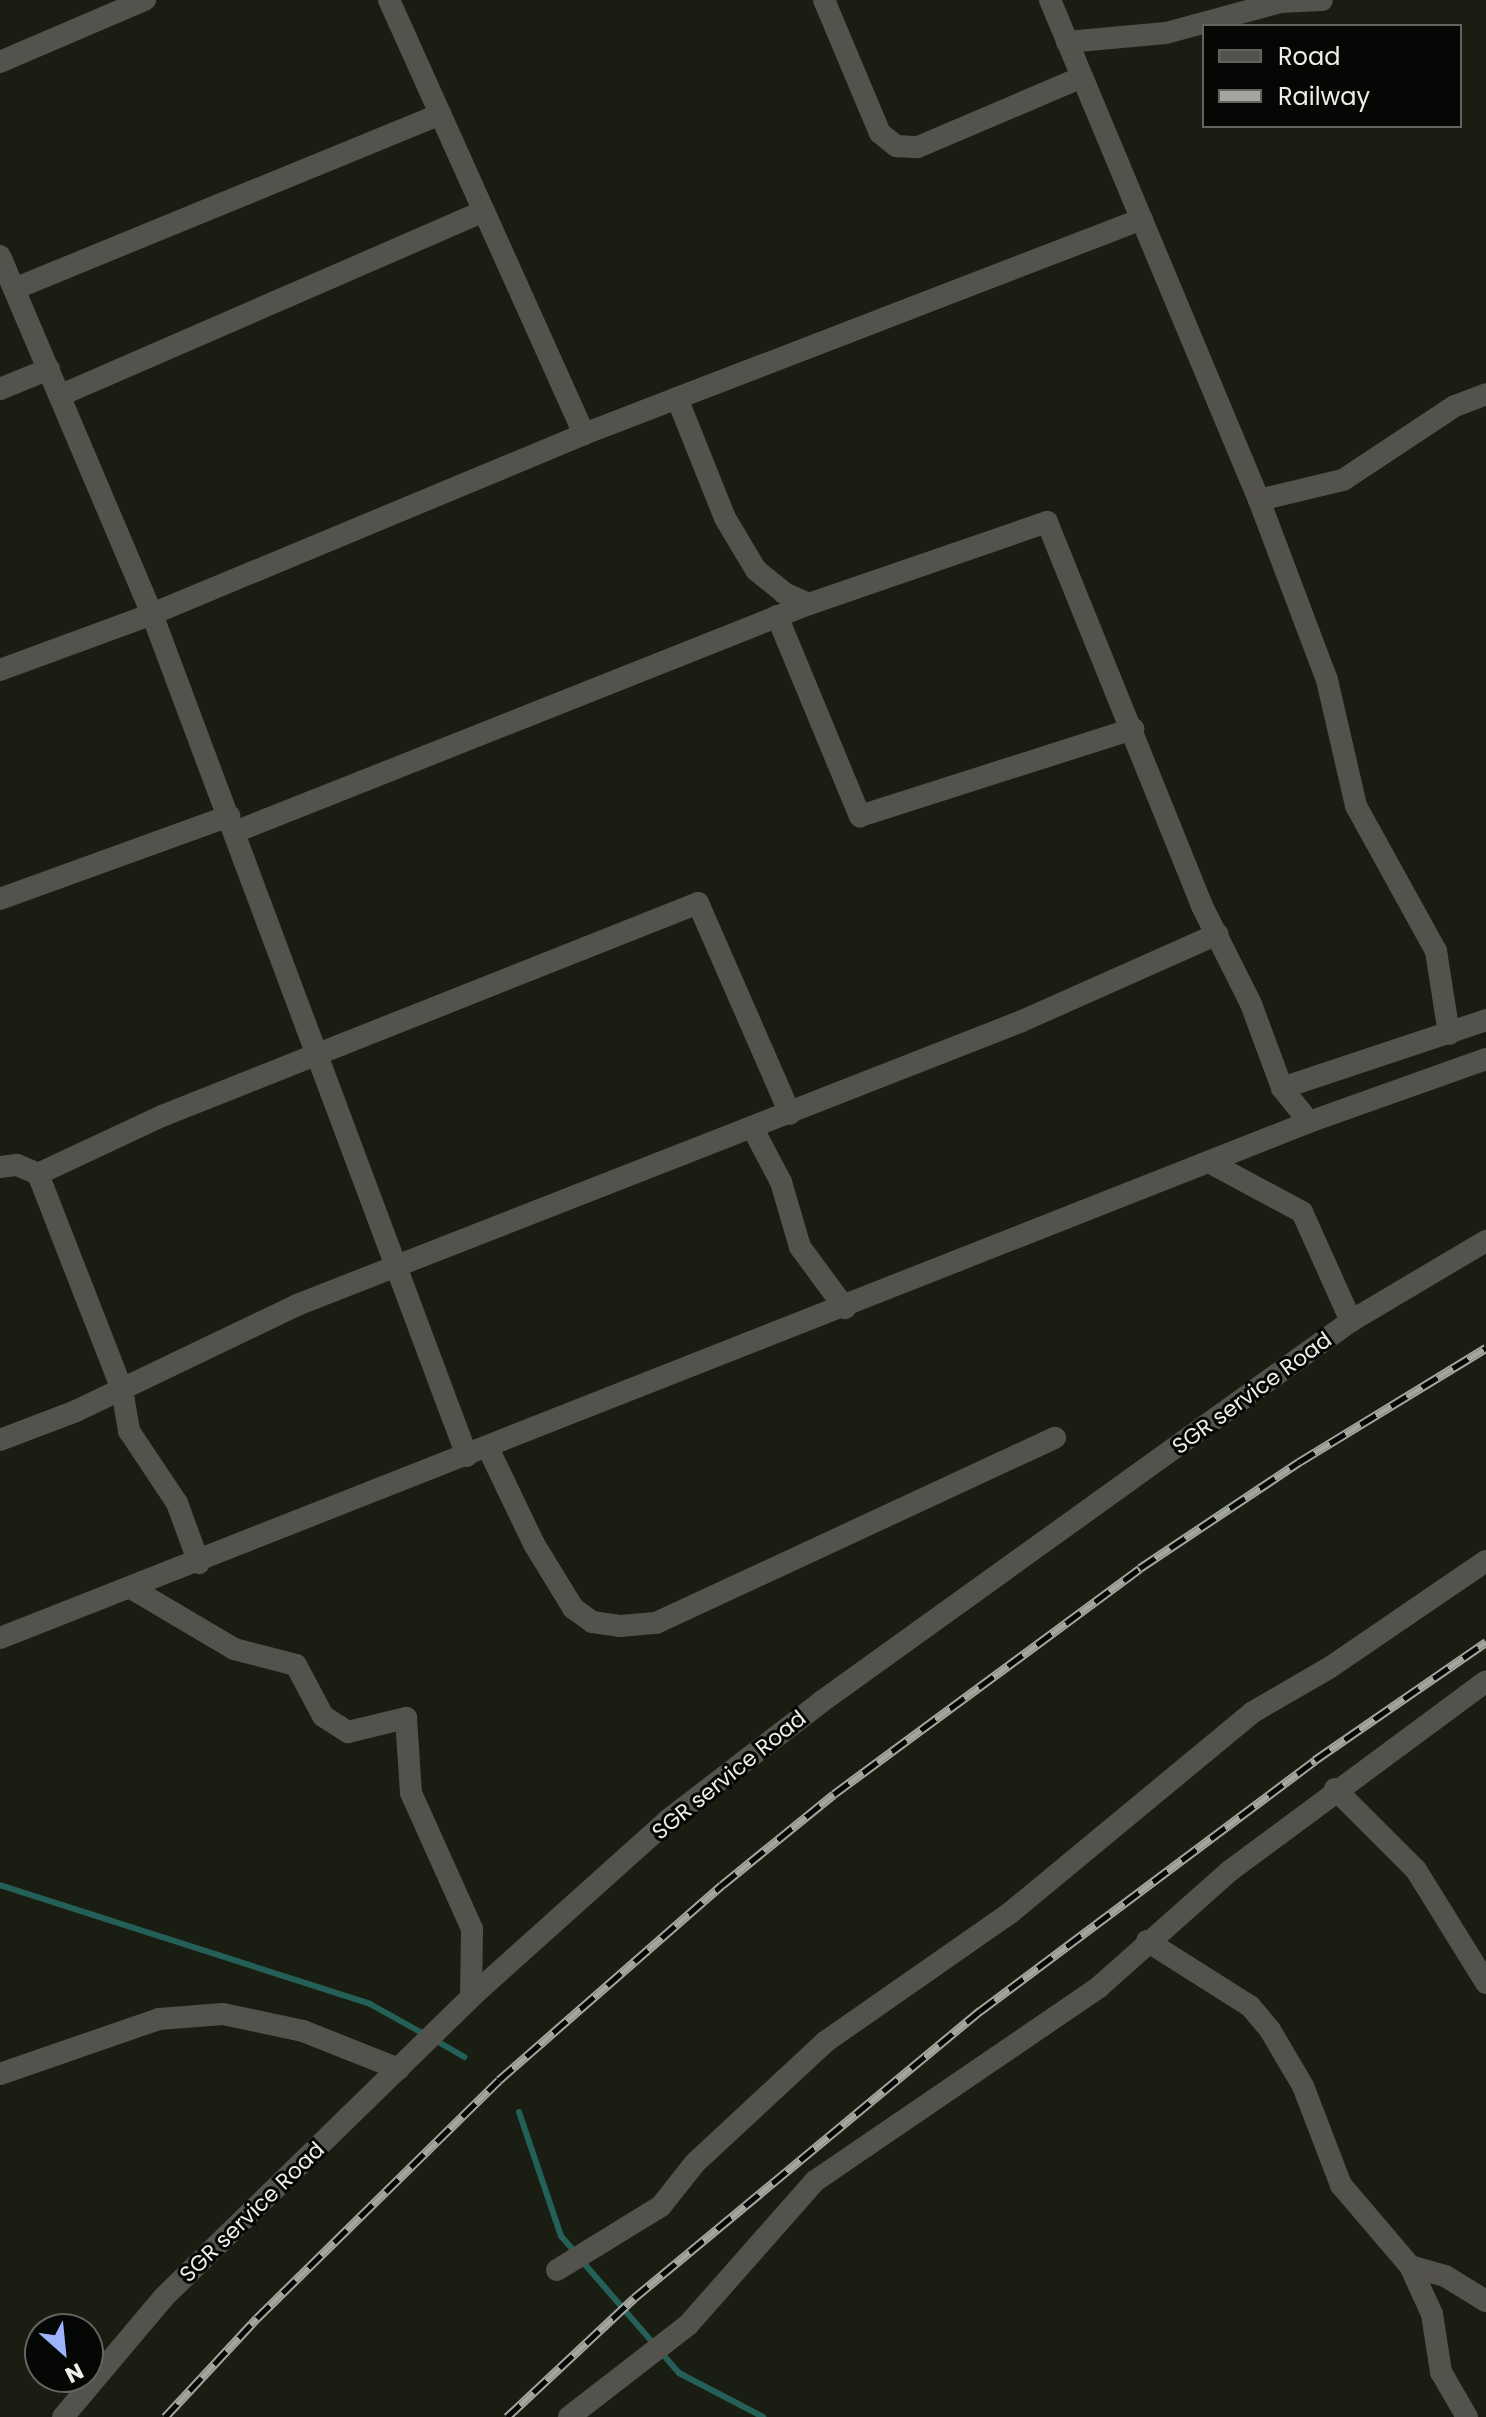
<!DOCTYPE html>
<html>
<head>
<meta charset="utf-8">
<style>
	body { margin:0 }
	#map { position:relative; width:1486px; height:2417px; overflow:hidden; background:#191d12; font-family:Poppins,sans-serif }
	div>[style] { position:absolute }
	.stream>* { height:6px; margin:-3px; padding:0 3px; transform-origin:3px; border-radius:3px; background:#256058 }
	.minor>* { height:22px; margin:-11px; padding:0 11px; transform-origin:11px; border-radius:11px; background:#54524d }
	.rail>* { height:9px; margin-top:-4.5px; transform-origin:0; background:repeating-linear-gradient(90deg,#050704 0 18px,#a3a69e 0 36px); box-sizing:border-box; border-block:2px solid #a3a69e }
	span { translate:-50% -50%; white-space:nowrap; text-align:center; line-height:1.15; -webkit-text-stroke:6px #050704; paint-order:stroke }
	.street-label { font-size:22px; color:#ecefe8 }
	.legend { position:absolute; left:1202px; top:24px; width:260px; height:104px; box-sizing:border-box; background:#050704; border:2px solid #61645f; margin:0; padding:10px 14px; list-style:none; font-size:24px; color:#ecefe8 }
	.legend li { display:flex; align-items:center; gap:16px; height:40px }
	.legend b { width:40px; border:2px solid #61645f }
	.north { position:absolute; left:24px; top:2313px; width:80px; height:80px; box-sizing:border-box; background:#050704; border:2px solid #61645f; border-radius:50%; rotate:153deg; font-size:22px; font-weight:700; line-height:32px; text-align:center; color:#ecefe8 }
	.north::after { content:''; display:block; margin:auto; width:28px; height:36px; background:#9db4fd; clip-path:polygon(50% 0,100% 100%,50% 72%,0 100%) }
</style>
</head>
<body>
<div id="map">
	<div class="stream">
		<i style="left:0;top:1885px;width:389px;rotate:17.8deg"></i>
		<i style="left:370px;top:2004px;width:64px;rotate:29deg"></i>
		<i style="left:435px;top:2040px;width:34px;rotate:30deg"></i>
		<i style="left:519px;top:2112px;width:131px;rotate:71.3deg"></i>
		<i style="left:561px;top:2236px;width:21px;rotate:49deg"></i>
		<i style="left:582px;top:2261px;width:148px;rotate:49.1deg"></i>
		<i style="left:679px;top:2373px;width:95px;rotate:27.6deg"></i>
	</div>
	<div class="minor">
		<i style="left:389px;top:0;width:476px;rotate:65.8deg"></i>
		<i style="left:824px;top:0;width:144px;rotate:67.2deg"></i>
		<i style="left:880px;top:133px;width:21px;rotate:39deg"></i>
		<i style="left:896px;top:146px;width:22px;rotate:3deg"></i>
		<i style="left:918px;top:147px;width:178px;rotate:-23.1deg"></i>
		<i style="left:1050px;top:0;width:542px;rotate:67.32deg"></i>
		<i style="left:1259px;top:500px;width:192px;rotate:69.3deg"></i>
		<i style="left:1327px;top:680px;width:129px;rotate:77deg"></i>
		<i style="left:1356px;top:806px;width:166px;rotate:61.1deg"></i>
		<i style="left:1436px;top:951px;width:84px;rotate:81.1deg"></i>
		<i style="left:1067px;top:42px;width:99px;rotate:-5.2deg"></i>
		<i style="left:1166px;top:33px;width:119px;rotate:-15.1deg"></i>
		<i style="left:1281px;top:2px;width:41px;rotate:-2.8deg"></i>
		<i style="left:0;top:62px;width:158px;rotate:-23.2deg"></i>
		<i style="left:0;top:256px;width:389px;rotate:67deg"></i>
		<i style="left:152px;top:614px;width:899px;rotate:69.49deg"></i>
		<i style="left:14px;top:289px;width:461px;rotate:-22.3deg"></i>
		<i style="left:0;top:389px;width:53px;rotate:-22.2deg"></i>
		<i style="left:61px;top:395px;width:461px;rotate:-23.5deg"></i>
		<i style="left:677px;top:398px;width:129px;rotate:68.2deg"></i>
		<i style="left:725px;top:518px;width:61px;rotate:59.2deg"></i>
		<i style="left:756px;top:570px;width:36px;rotate:39deg"></i>
		<i style="left:784px;top:593px;width:27px;rotate:24deg"></i>
		<i style="left:809px;top:604px;width:252px;rotate:-19deg"></i>
		<i style="left:1047px;top:522px;width:412px;rotate:68deg"></i>
		<i style="left:1201px;top:904px;width:112px;rotate:63.4deg"></i>
		<i style="left:1251px;top:1004px;width:90px;rotate:69.7deg"></i>
		<i style="left:1282px;top:1088px;width:43px;rotate:51.5deg"></i>
		<i style="left:1259px;top:500px;width:86px;rotate:-13.4deg"></i>
		<i style="left:1343px;top:480px;width:134px;rotate:-33.5deg"></i>
		<i style="left:1455px;top:406px;width:33px;rotate:-21deg"></i>
		<i style="left:777px;top:616px;width:217px;rotate:67.5deg"></i>
		<i style="left:860px;top:816px;width:287px;rotate:-17.7deg"></i>
		<i style="left:0;top:670px;width:162px;rotate:-20.2deg"></i>
		<i style="left:152px;top:614px;width:468px;rotate:-22.6deg"></i>
		<i style="left:584px;top:434px;width:598px;rotate:-21.07deg"></i>
		<i style="left:235px;top:832px;width:618px;rotate:-21.66deg"></i>
		<i style="left:0;top:899px;width:244px;rotate:-19.9deg"></i>
		<i style="left:1282px;top:1088px;width:215px;rotate:-18.4deg"></i>
		<i style="left:752px;top:1127px;width:62px;rotate:62.2deg"></i>
		<i style="left:781px;top:1182px;width:68px;rotate:73.7deg"></i>
		<i style="left:800px;top:1247px;width:76px;rotate:53.6deg"></i>
		<i style="left:1209px;top:1162px;width:106px;rotate:28.3deg"></i>
		<i style="left:1302px;top:1212px;width:120px;rotate:65.8deg"></i>
		<i style="left:0;top:1167px;width:17px;rotate:-7deg"></i>
		<i style="left:17px;top:1165px;width:23px;rotate:23deg"></i>
		<i style="left:38px;top:1174px;width:137px;rotate:-25.1deg"></i>
		<i style="left:162px;top:1116px;width:577px;rotate:-21.67deg"></i>
		<i style="left:698px;top:903px;width:230px;rotate:66.4deg"></i>
		<i style="left:38px;top:1174px;width:231px;rotate:68.7deg"></i>
		<i style="left:122px;top:1389px;width:43px;rotate:80.5deg"></i>
		<i style="left:129px;top:1431px;width:87px;rotate:56.3deg"></i>
		<i style="left:177px;top:1503px;width:64px;rotate:69.9deg"></i>
		<i style="left:0;top:1440px;width:81px;rotate:-20.9deg"></i>
		<i style="left:76px;top:1411px;width:245px;rotate:-25.6deg"></i>
		<i style="left:297px;top:1305px;width:779px;rotate:-21.39deg"></i>
		<i style="left:1022px;top:1021px;width:214px;rotate:-24deg"></i>
		<i style="left:488px;top:1448px;width:106px;rotate:64.4deg"></i>
		<i style="left:534px;top:1544px;width:75px;rotate:58.6deg"></i>
		<i style="left:573px;top:1608px;width:24px;rotate:36deg"></i>
		<i style="left:592px;top:1622px;width:28px;rotate:8deg"></i>
		<i style="left:620px;top:1626px;width:36px;rotate:-5deg"></i>
		<i style="left:656px;top:1623px;width:440px;rotate:-24.9deg"></i>
		<i style="left:131px;top:1588px;width:120px;rotate:30.6deg"></i>
		<i style="left:234px;top:1649px;width:64px;rotate:14.5deg"></i>
		<i style="left:296px;top:1665px;width:58px;rotate:62.1deg"></i>
		<i style="left:323px;top:1716px;width:30px;rotate:33deg"></i>
		<i style="left:348px;top:1732px;width:60px;rotate:-13.6deg"></i>
		<i style="left:406px;top:1718px;width:75px;rotate:86.2deg"></i>
		<i style="left:411px;top:1793px;width:149px;rotate:65.8deg"></i>
		<i style="left:472px;top:1929px;width:68px;rotate:90.8deg"></i>
		<i style="left:0;top:1638px;width:1407px;rotate:-21.51deg"></i>
		<i style="left:1309px;top:1122px;width:188px;rotate:-19.6deg"></i>
		<i style="left:1335px;top:1789px;width:115px;rotate:45deg"></i>
		<i style="left:1416px;top:1870px;width:133px;rotate:58.2deg"></i>
		<i style="left:1147px;top:1941px;width:122px;rotate:32.3deg"></i>
		<i style="left:1250px;top:2006px;width:31px;rotate:50deg"></i>
		<i style="left:1270px;top:2030px;width:65px;rotate:59.5deg"></i>
		<i style="left:1303px;top:2086px;width:106px;rotate:69deg"></i>
		<i style="left:1341px;top:2185px;width:106px;rotate:49.6deg"></i>
		<i style="left:1410px;top:2266px;width:53px;rotate:65.4deg"></i>
		<i style="left:1432px;top:2314px;width:59px;rotate:81.2deg"></i>
		<i style="left:1441px;top:2372px;width:52px;rotate:60deg"></i>
		<i style="left:0;top:2074px;width:168px;rotate:-19.1deg"></i>
		<i style="left:159px;top:2019px;width:64px;rotate:-4.5deg"></i>
		<i style="left:223px;top:2014px;width:82px;rotate:12deg"></i>
		<i style="left:303px;top:2031px;width:103px;rotate:21.6deg"></i>
		<i style="left:1410px;top:2266px;width:36px;rotate:16deg"></i>
		<i style="left:1445px;top:2276px;width:48px;rotate:31.4deg"></i>
		<i style="left:557px;top:2270px;width:122px;rotate:-31.6deg"></i>
		<i style="left:661px;top:2206px;width:55px;rotate:-51.7deg"></i>
		<i style="left:695px;top:2163px;width:178px;rotate:-42.9deg"></i>
		<i style="left:825px;top:2042px;width:226px;rotate:-34.9deg"></i>
		<i style="left:1010px;top:1913px;width:315px;rotate:-39.6deg"></i>
		<i style="left:1253px;top:1712px;width:88px;rotate:-30.1deg"></i>
		<i style="left:1329px;top:1668px;width:190px;rotate:-34.3deg"></i>
		<i style="left:63px;top:2417px;width:157px;rotate:-49.9deg"></i>
		<i style="left:164px;top:2297px;width:429px;rotate:-44.3deg"></i>
		<i style="left:471px;top:1997px;width:265px;rotate:-41.9deg"></i>
		<i style="left:668px;top:1820px;width:193px;rotate:-37.6deg"></i>
		<i style="left:821px;top:1702px;width:653px;rotate:-35.71deg"></i>
		<i style="left:1351px;top:1321px;width:157px;rotate:-30.7deg"></i>
		<i style="left:569px;top:2417px;width:150px;rotate:-37.7deg"></i>
		<i style="left:688px;top:2325px;width:192px;rotate:-48.6deg"></i>
		<i style="left:815px;top:2181px;width:344px;rotate:-34.3deg"></i>
		<i style="left:1099px;top:1987px;width:176px;rotate:-41.6deg"></i>
		<i style="left:1231px;top:1870px;width:317px;rotate:-36.5deg"></i>
	</div>
	<div class="rail">
		<i style="left:165px;top:2417px;width:135px;rotate:-47.1deg"></i>
		<i style="left:257px;top:2318px;width:339px;rotate:-44.5deg"></i>
		<i style="left:499px;top:2080px;width:296px;rotate:-41.2deg"></i>
		<i style="left:722px;top:1885px;width:144px;rotate:-39.1deg"></i>
		<i style="left:834px;top:1794px;width:380px;rotate:-36.4deg"></i>
		<i style="left:1140px;top:1568px;width:191px;rotate:-33.7deg"></i>
		<i style="left:1299px;top:1462px;width:219px;rotate:-31.4deg"></i>
		<i style="left:507px;top:2417px;width:174px;rotate:-43.1deg"></i>
		<i style="left:634px;top:2298px;width:450px;rotate:-39.7deg"></i>
		<i style="left:980px;top:2011px;width:419px;rotate:-36.8deg"></i>
		<i style="left:1315px;top:1760px;width:208px;rotate:-34.6deg"></i>
	</div>
	<div class="street-label">
		<span style="left:1252px;top:1393px;rotate:-36deg">SGR service Road</span>
		<span style="left:729px;top:1775px;rotate:-39deg">SGR service Road</span>
		<span style="left:252px;top:2212px;rotate:-44deg">SGR service Road</span>
	</div>
	<ul class="legend">
	<li><b style="height:10px;background:#54524d"></b>Road</li>
	<li><b style="height:10px;background:#a3a69e"></b>Railway</li>
	</ul>
	<div class="north">N</div>
</div>
</body>
</html>
